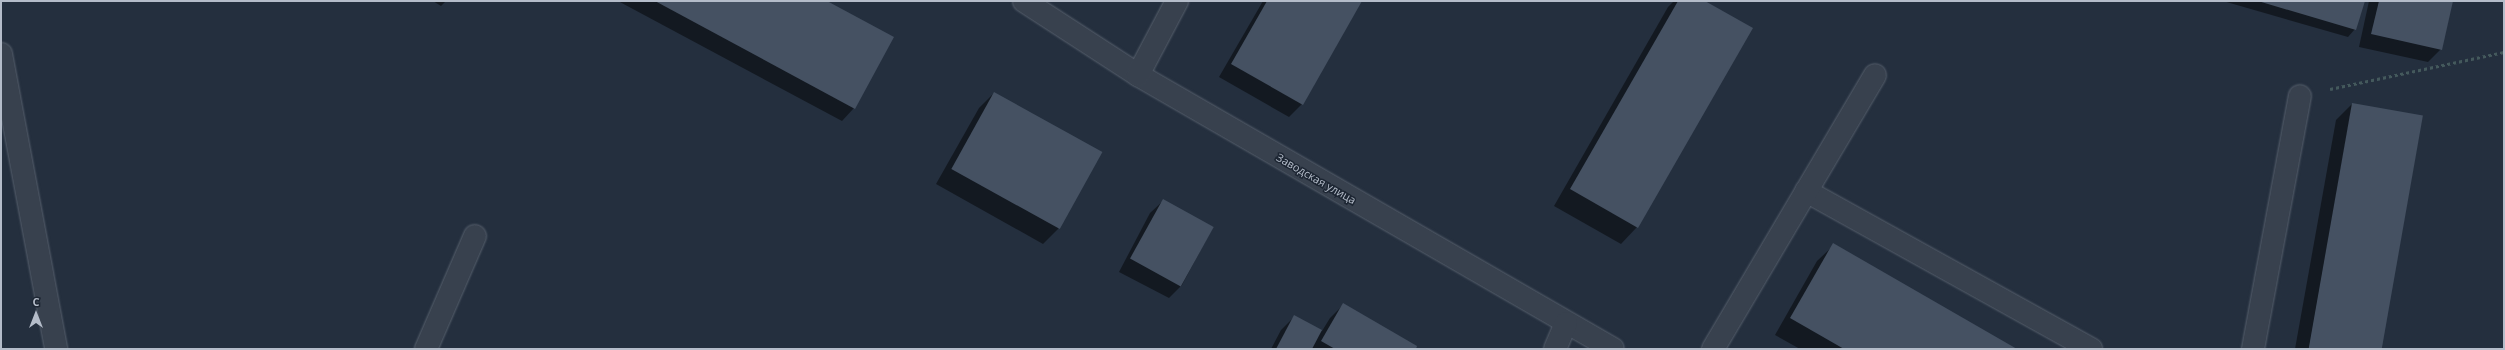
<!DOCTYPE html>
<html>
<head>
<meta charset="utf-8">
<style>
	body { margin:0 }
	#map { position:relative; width:2505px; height:350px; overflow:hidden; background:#242f3e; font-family:"Open Sans",sans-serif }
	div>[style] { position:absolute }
	.shadow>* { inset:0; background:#0007 }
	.building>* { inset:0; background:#455162; transform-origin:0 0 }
	.path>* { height:2.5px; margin-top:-1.25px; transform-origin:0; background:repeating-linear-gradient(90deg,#44595c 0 3px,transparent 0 6px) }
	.roads { filter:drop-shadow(0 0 1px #565f6c) drop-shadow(0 0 1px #565f6c) }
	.minor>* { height:22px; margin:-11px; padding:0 11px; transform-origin:11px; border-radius:11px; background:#38414e }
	span { translate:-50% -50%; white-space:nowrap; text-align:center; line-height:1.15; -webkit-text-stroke:3px #1d2633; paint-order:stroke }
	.street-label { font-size:11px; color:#b4bcc9 }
	.frame { position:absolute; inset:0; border:2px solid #b4bcc9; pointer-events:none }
	.north { position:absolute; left:16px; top:294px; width:40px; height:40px; -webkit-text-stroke:3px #1d2633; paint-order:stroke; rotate:0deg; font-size:11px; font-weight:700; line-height:16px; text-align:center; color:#b4bcc9 }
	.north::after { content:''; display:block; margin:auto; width:14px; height:18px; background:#b4bcc9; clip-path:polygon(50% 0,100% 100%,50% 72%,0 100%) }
</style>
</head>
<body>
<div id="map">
	<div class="shadow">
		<i style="clip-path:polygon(433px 1px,446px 1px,441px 6px)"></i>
		<i style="clip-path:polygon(618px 1px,825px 1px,854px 108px,842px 121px)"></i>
		<i style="clip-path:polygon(1263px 1px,1361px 1px,1302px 104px,1289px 117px,1219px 77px)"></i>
		<i style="clip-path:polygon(1674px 1px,1703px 1px,1637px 227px,1621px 244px,1554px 206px,1668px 7px)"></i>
		<i style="clip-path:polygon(2223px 1px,2364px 1px,2355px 29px,2348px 37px)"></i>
		<i style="clip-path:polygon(2369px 1px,2452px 1px,2441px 49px,2428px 62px,2359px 47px)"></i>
		<i style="clip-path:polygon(994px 93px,1101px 153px,1058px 229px,1043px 244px,936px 184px,979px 108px)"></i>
		<i style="clip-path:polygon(2352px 104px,2381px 349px,2295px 349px,2336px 120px)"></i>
		<i style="clip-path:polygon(1163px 201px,1213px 227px,1182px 285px,1169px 298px,1119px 272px,1150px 213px)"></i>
		<i style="clip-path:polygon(1834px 245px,2015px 349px,1800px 349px,1775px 335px,1817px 261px)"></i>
		<i style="clip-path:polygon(1343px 305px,1415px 349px,1271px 349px,1281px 330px,1294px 317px,1322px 331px,1330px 318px)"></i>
	</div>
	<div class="building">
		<i style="clip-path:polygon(655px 1px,827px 1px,894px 37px,855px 109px)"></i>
		<i style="clip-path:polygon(1267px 1px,1362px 1px,1303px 105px,1231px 64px)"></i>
		<i style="clip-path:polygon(1678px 1px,1705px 1px,1753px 28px,1638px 228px,1570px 189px)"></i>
		<i style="clip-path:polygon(2258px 1px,2365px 1px,2356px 30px)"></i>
		<i style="clip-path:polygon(2379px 1px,2453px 1px,2442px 50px,2371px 34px)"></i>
		<i style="left:994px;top:92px;width:124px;height:88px;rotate:29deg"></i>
		<i style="left:2352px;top:103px;width:72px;height:250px;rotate:10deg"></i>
		<i style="left:1163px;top:199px;width:58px;height:68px;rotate:29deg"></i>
		<i style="clip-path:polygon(1833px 243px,2017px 349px,1844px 349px,1790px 318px)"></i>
		<i style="clip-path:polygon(1343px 303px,1417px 346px,1416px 349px,1335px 349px,1321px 341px)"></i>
		<i style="clip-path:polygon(1294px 315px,1322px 330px,1312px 349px,1276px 349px)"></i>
	</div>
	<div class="path">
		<i style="left:2330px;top:89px;width:178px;rotate:-12deg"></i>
	</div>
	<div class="roads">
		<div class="minor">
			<i style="left:1024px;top:1px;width:136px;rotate:33deg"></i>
			<i style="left:1138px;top:75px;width:548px;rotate:29.98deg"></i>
			<i style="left:1px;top:54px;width:300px;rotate:79.4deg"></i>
			<i style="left:1138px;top:75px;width:84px;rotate:-62.2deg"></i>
			<i style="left:1806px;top:191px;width:326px;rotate:29deg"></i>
			<i style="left:426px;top:349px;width:123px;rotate:-66.6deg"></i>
			<i style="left:1555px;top:349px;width:28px;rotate:-67deg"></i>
			<i style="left:1713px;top:349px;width:318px;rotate:-59.4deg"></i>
			<i style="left:2253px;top:349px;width:257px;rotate:-79.5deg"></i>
		</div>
	</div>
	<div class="street-label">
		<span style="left:1316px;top:179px;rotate:30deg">Заводская улица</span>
	</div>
	<div class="frame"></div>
	<div class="north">С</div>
</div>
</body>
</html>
